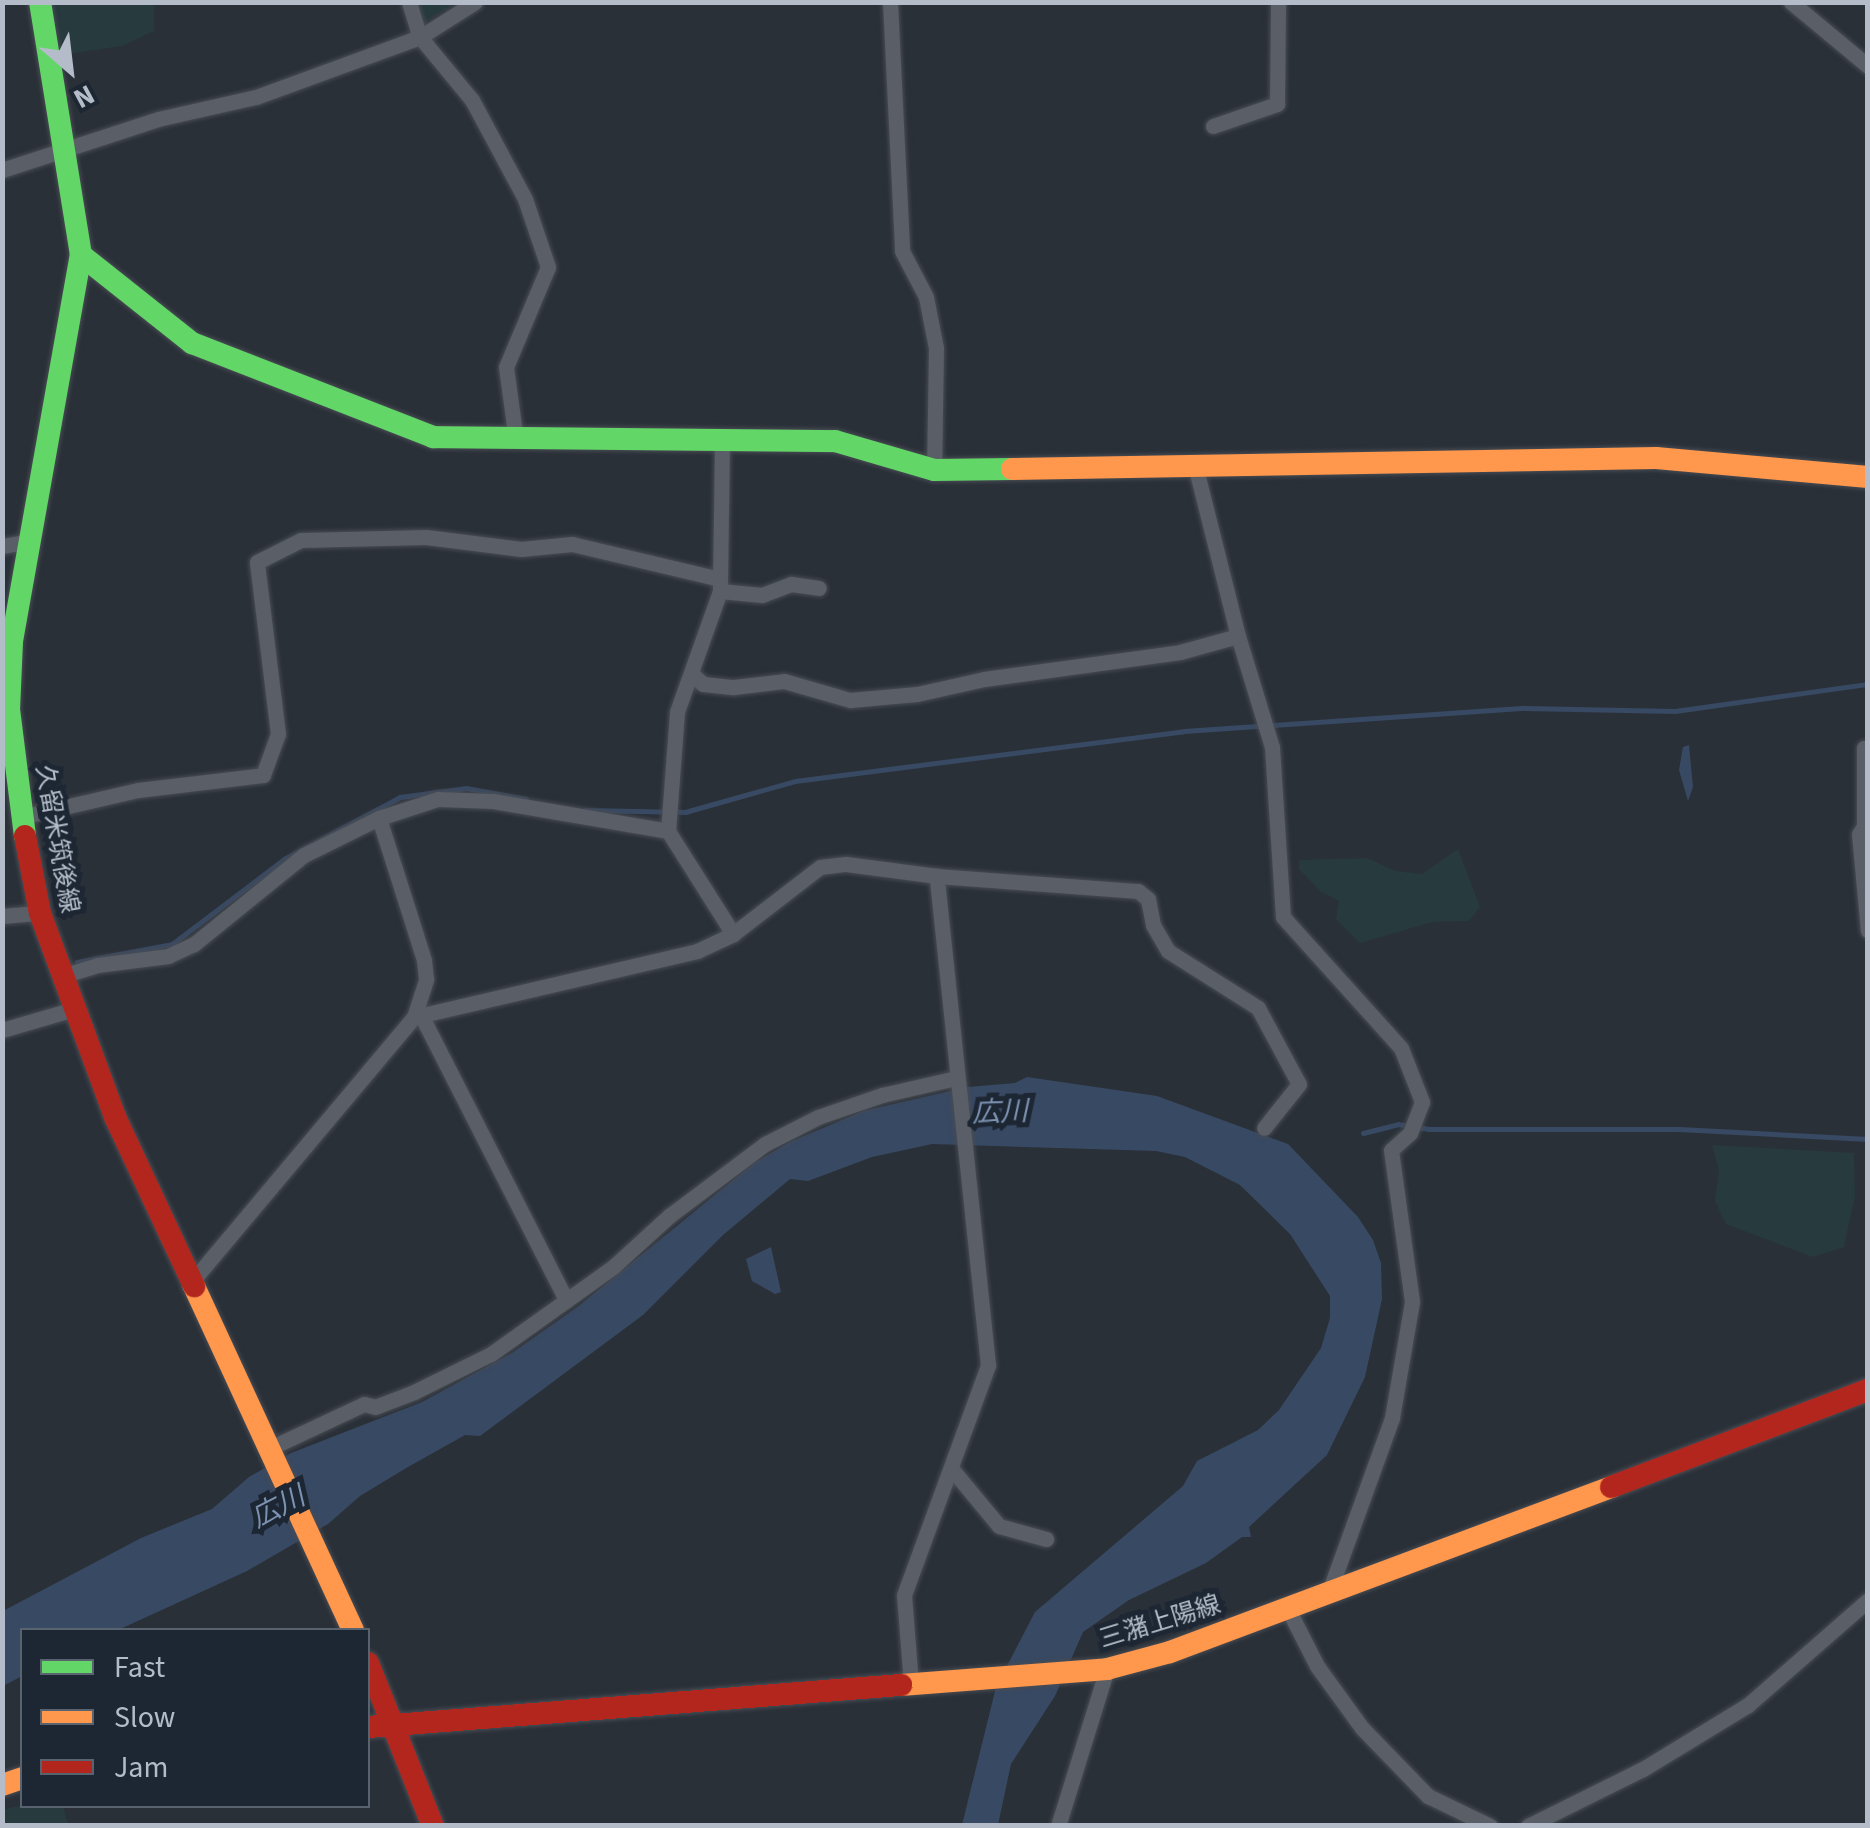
<!DOCTYPE html>
<html>
<head>
<meta charset="utf-8">
<style>
	body { margin:0 }
	#map { position:relative; width:1870px; height:1828px; overflow:hidden; background:#2a3038; font-family:"Source Sans 3","Noto Sans JP",sans-serif }
	div>[style] { position:absolute }
	.green>* { inset:0; background:#273a3e }
	.water>* { inset:0; background:#384963 }
	.stream>* { height:5px; margin:-2.5px; padding:0 2.5px; transform-origin:2.5px; border-radius:2.5px; background:#384963 }
	.roads { filter:drop-shadow(0 0 2px #484c53) drop-shadow(0 0 2px #484c53) }
	.street>* { height:15px; margin:-7.5px; padding:0 7.5px; transform-origin:7.5px; border-radius:7.5px; background:#5a5e66 }
	.fast>* { height:22px; margin:-11px; padding:0 11px; transform-origin:11px; border-radius:11px; background:#63d668 }
	.slow>* { height:22px; margin:-11px; padding:0 11px; transform-origin:11px; border-radius:11px; background:#ff974d }
	.jam>* { height:22px; margin:-11px; padding:0 11px; transform-origin:11px; border-radius:11px; background:#b3261e }
	span { translate:-50% -50%; white-space:nowrap; text-align:center; line-height:1.15; -webkit-text-stroke:10px #1d2633; paint-order:stroke }
	.street-label { font-size:25px; color:#b4bcc9 }
	.water-label { font-size:28px; color:#7c92b1; font-style:italic }
	.frame { position:absolute; inset:0; border:5px solid #b4bcc9; pointer-events:none }
	.legend { position:absolute; left:20px; top:1628px; width:350px; height:180px; box-sizing:border-box; background:#1d2633; border:2px solid #59626f; margin:0; padding:12px 18px; list-style:none; font-size:30px; color:#b4bcc9 }
	.legend li { display:flex; align-items:center; gap:20px; height:50px }
	.legend b { width:50px; border:2px solid #59626f }
	.north { position:absolute; left:20px; top:20px; width:100px; height:100px; -webkit-text-stroke:8px #1d2633; paint-order:stroke; rotate:152deg; font-size:28px; font-weight:700; line-height:40px; text-align:center; color:#b4bcc9 }
	.north::after { content:''; display:block; margin:auto; width:35px; height:45px; background:#b4bcc9; clip-path:polygon(50% 0,100% 100%,50% 72%,0 100%) }
</style>
</head>
<body>
<div id="map">
	<div class="green">
		<i style="clip-path:polygon(415px 2px,456px 3px,422px 24px)"></i>
		<i style="clip-path:polygon(49px 3px,154px 3px,154px 31px,122px 46px,61px 55px)"></i>
		<i style="clip-path:polygon(1458px 849px,1480px 907px,1469px 921px,1432px 922px,1360px 943px,1336px 919px,1339px 901px,1320px 891px,1299px 869px,1299px 860px,1367px 858px,1395px 871px,1422px 874px)"></i>
		<i style="clip-path:polygon(1712px 1145px,1854px 1153px,1855px 1196px,1844px 1247px,1813px 1257px,1726px 1224px,1715px 1201px,1719px 1170px)"></i>
		<i style="clip-path:polygon(22px 1805px,63px 1806px,68px 1825px,3px 1825px,3px 1810px)"></i>
	</div>
	<div class="water">
		<i style="clip-path:polygon(1689px 745px,1693px 787px,1688px 801px,1679px 770px,1683px 747px)"></i>
		<i style="clip-path:polygon(1027px 1077px,1157px 1096px,1288px 1144px,1358px 1217px,1373px 1240px,1381px 1263px,1382px 1299px,1365px 1377px,1327px 1455px,1249px 1527px,1251px 1537px,1242px 1537px,1206px 1563px,1129px 1600px,1083px 1632px,1055px 1696px,1011px 1764px,998px 1825px,962px 1825px,996px 1687px,1035px 1612px,1183px 1486px,1197px 1461px,1258px 1430px,1279px 1410px,1321px 1348px,1330px 1318px,1330px 1296px,1290px 1234px,1240px 1185px,1185px 1157px,1156px 1151px,932px 1144px,872px 1157px,808px 1181px,790px 1179px,723px 1235px,643px 1315px,480px 1436px,465px 1435px,408px 1467px,360px 1496px,328px 1524px,247px 1571px,118px 1630px,22px 1630px,22px 1676px,3px 1686px,3px 1611px,141px 1538px,212px 1509px,249px 1477px,291px 1453px,422px 1402px,512px 1353px,580px 1305px,754px 1163px,790px 1142px,863px 1111px,968px 1087px,1015px 1083px)"></i>
		<i style="clip-path:polygon(771px 1247px,781px 1292px,775px 1294px,752px 1281px,746px 1259px)"></i>
	</div>
	<div class="stream">
		<i style="left:586px;top:810px;width:99px;rotate:1.2deg"></i>
		<i style="left:685px;top:812px;width:114px;rotate:-15.7deg"></i>
		<i style="left:795px;top:781px;width:392px;rotate:-7.3deg"></i>
		<i style="left:1184px;top:731px;width:342px;rotate:-3.9deg"></i>
		<i style="left:1525px;top:708px;width:150px;rotate:1.1deg"></i>
		<i style="left:1675px;top:711px;width:195px;rotate:-8deg"></i>
		<i style="left:77px;top:962px;width:97px;rotate:-10.7deg"></i>
		<i style="left:172px;top:944px;width:141px;rotate:-37.2deg"></i>
		<i style="left:284px;top:859px;width:132px;rotate:-28.1deg"></i>
		<i style="left:400px;top:797px;width:67px;rotate:-7.8deg"></i>
		<i style="left:466px;top:788px;width:61px;rotate:10.4deg"></i>
		<i style="left:1363px;top:1133px;width:36px;rotate:-14deg"></i>
		<i style="left:1398px;top:1124px;width:30px;rotate:9deg"></i>
		<i style="left:1428px;top:1129px;width:251px"></i>
		<i style="left:1679px;top:1129px;width:189px;rotate:3deg"></i>
	</div>
	<div class="roads">
		<div class="street">
			<i style="left:409px;top:2px;width:37px;rotate:73deg"></i>
			<i style="left:420px;top:37px;width:82px;rotate:50.5deg"></i>
			<i style="left:472px;top:100px;width:112px;rotate:61.8deg"></i>
			<i style="left:525px;top:199px;width:72px;rotate:71.3deg"></i>
			<i style="left:548px;top:267px;width:108px;rotate:112.8deg"></i>
			<i style="left:506px;top:367px;width:74px;rotate:82.2deg"></i>
			<i style="left:890px;top:2px;width:249px;rotate:87.2deg"></i>
			<i style="left:902px;top:251px;width:52px;rotate:62.4deg"></i>
			<i style="left:926px;top:297px;width:52px;rotate:78.9deg"></i>
			<i style="left:936px;top:348px;width:122px;rotate:90.9deg"></i>
			<i style="left:1791px;top:2px;width:100px;rotate:39.7deg"></i>
			<i style="left:1213px;top:126px;width:68px;rotate:-19deg"></i>
			<i style="left:1277px;top:104px;width:102px;rotate:-89.4deg"></i>
			<i style="left:2px;top:170px;width:164px;rotate:-18.1deg"></i>
			<i style="left:158px;top:119px;width:100px;rotate:-12.7deg"></i>
			<i style="left:256px;top:97px;width:175px;rotate:-20.1deg"></i>
			<i style="left:420px;top:37px;width:65px;rotate:-32.5deg"></i>
			<i style="left:722px;top:441px;width:150px;rotate:90.8deg"></i>
			<i style="left:720px;top:591px;width:128px;rotate:109.6deg"></i>
			<i style="left:677px;top:712px;width:119px;rotate:94.3deg"></i>
			<i style="left:668px;top:831px;width:122px;rotate:57.7deg"></i>
			<i style="left:1196px;top:469px;width:172px;rotate:75.9deg"></i>
			<i style="left:1238px;top:636px;width:116px;rotate:73deg"></i>
			<i style="left:1272px;top:747px;width:170px;rotate:86.3deg"></i>
			<i style="left:1283px;top:917px;width:176px;rotate:48deg"></i>
			<i style="left:1401px;top:1048px;width:58px;rotate:68.7deg"></i>
			<i style="left:1422px;top:1102px;width:33px;rotate:111deg"></i>
			<i style="left:1410px;top:1133px;width:25px;rotate:138deg"></i>
			<i style="left:1391px;top:1150px;width:153px;rotate:82.1deg"></i>
			<i style="left:1412px;top:1302px;width:118px;rotate:99.8deg"></i>
			<i style="left:1392px;top:1418px;width:188px;rotate:109.9deg"></i>
			<i style="left:2px;top:546px;width:29px;rotate:-10deg"></i>
			<i style="left:720px;top:591px;width:42px;rotate:5.4deg"></i>
			<i style="left:762px;top:595px;width:31px;rotate:-21deg"></i>
			<i style="left:791px;top:584px;width:28px;rotate:8deg"></i>
			<i style="left:691px;top:673px;width:16px;rotate:43deg"></i>
			<i style="left:703px;top:684px;width:31px;rotate:6deg"></i>
			<i style="left:734px;top:687px;width:50px;rotate:-6.8deg"></i>
			<i style="left:784px;top:681px;width:69px;rotate:16.1deg"></i>
			<i style="left:850px;top:700px;width:67px;rotate:-5.1deg"></i>
			<i style="left:917px;top:694px;width:69px;rotate:-12.6deg"></i>
			<i style="left:984px;top:679px;width:198px;rotate:-7.8deg"></i>
			<i style="left:1180px;top:652px;width:60px;rotate:-15.4deg"></i>
			<i style="left:1868px;top:748px;width:4px;rotate:180deg"></i>
			<i style="left:1864px;top:748px;width:78px;rotate:90deg"></i>
			<i style="left:1864px;top:826px;width:9px;rotate:122deg"></i>
			<i style="left:1859px;top:834px;width:97px;rotate:84.7deg"></i>
			<i style="left:21px;top:817px;width:120px;rotate:-13deg"></i>
			<i style="left:138px;top:790px;width:126px;rotate:-6.8deg"></i>
			<i style="left:263px;top:775px;width:44px;rotate:-69.9deg"></i>
			<i style="left:278px;top:734px;width:173px;rotate:-97deg"></i>
			<i style="left:257px;top:562px;width:49px;rotate:-26.6deg"></i>
			<i style="left:301px;top:540px;width:125px;rotate:-1.4deg"></i>
			<i style="left:426px;top:537px;width:96px;rotate:7.2deg"></i>
			<i style="left:521px;top:549px;width:51px;rotate:-5.6deg"></i>
			<i style="left:572px;top:544px;width:152px;rotate:13.3deg"></i>
			<i style="left:2px;top:916px;width:38px;rotate:-5deg"></i>
			<i style="left:62px;top:976px;width:37px;rotate:-17deg"></i>
			<i style="left:97px;top:965px;width:72px;rotate:-7.2deg"></i>
			<i style="left:168px;top:956px;width:29px;rotate:-25deg"></i>
			<i style="left:194px;top:944px;width:141px;rotate:-39deg"></i>
			<i style="left:304px;top:855px;width:84px;rotate:-26.3deg"></i>
			<i style="left:379px;top:818px;width:62px;rotate:-17.9deg"></i>
			<i style="left:438px;top:799px;width:55px;rotate:2.1deg"></i>
			<i style="left:493px;top:801px;width:178px;rotate:9.7deg"></i>
			<i style="left:421px;top:1015px;width:320px;rotate:63deg"></i>
			<i style="left:414px;top:1017px;width:291px;rotate:-13.1deg"></i>
			<i style="left:697px;top:951px;width:40px;rotate:-25deg"></i>
			<i style="left:733px;top:934px;width:110px;rotate:-37.6deg"></i>
			<i style="left:820px;top:867px;width:26px;rotate:-7deg"></i>
			<i style="left:846px;top:864px;width:92px;rotate:7.5deg"></i>
			<i style="left:937px;top:876px;width:202px;rotate:4.3deg"></i>
			<i style="left:1138px;top:891px;width:13px;rotate:39deg"></i>
			<i style="left:1148px;top:899px;width:26px;rotate:79deg"></i>
			<i style="left:1153px;top:925px;width:30px;rotate:60deg"></i>
			<i style="left:1168px;top:951px;width:107px;rotate:32.3deg"></i>
			<i style="left:1258px;top:1008px;width:86px;rotate:61.7deg"></i>
			<i style="left:1299px;top:1084px;width:56px;rotate:128.5deg"></i>
			<i style="left:2px;top:1030px;width:75px;rotate:-16.3deg"></i>
			<i style="left:189px;top:1285px;width:350px;rotate:-50deg"></i>
			<i style="left:414px;top:1017px;width:40px;rotate:-72deg"></i>
			<i style="left:426px;top:979px;width:19px;rotate:-96deg"></i>
			<i style="left:424px;top:960px;width:149px;rotate:-107.6deg"></i>
			<i style="left:268px;top:1449px;width:106px;rotate:-25.1deg"></i>
			<i style="left:364px;top:1404px;width:11px;rotate:15deg"></i>
			<i style="left:375px;top:1407px;width:42px;rotate:-21deg"></i>
			<i style="left:414px;top:1392px;width:86px;rotate:-26.3deg"></i>
			<i style="left:491px;top:1354px;width:150px;rotate:-35.5deg"></i>
			<i style="left:613px;top:1267px;width:76px;rotate:-42.3deg"></i>
			<i style="left:669px;top:1216px;width:120px;rotate:-36.9deg"></i>
			<i style="left:765px;top:1144px;width:59px;rotate:-27deg"></i>
			<i style="left:818px;top:1117px;width:68px;rotate:-19deg"></i>
			<i style="left:882px;top:1095px;width:76px;rotate:-12.9deg"></i>
			<i style="left:951px;top:1468px;width:75px;rotate:50.4deg"></i>
			<i style="left:999px;top:1526px;width:49px;rotate:15.5deg"></i>
			<i style="left:1288px;top:1609px;width:64px;rotate:63deg"></i>
			<i style="left:1317px;top:1666px;width:77px;rotate:54deg"></i>
			<i style="left:1362px;top:1728px;width:95px;rotate:45.9deg"></i>
			<i style="left:1428px;top:1796px;width:69px;rotate:25.8deg"></i>
			<i style="left:911px;top:1684px;width:89px;rotate:-94.5deg"></i>
			<i style="left:904px;top:1595px;width:245px;rotate:-69.9deg"></i>
			<i style="left:988px;top:1365px;width:492px;rotate:-96deg"></i>
			<i style="left:1058px;top:1826px;width:164px;rotate:-72.7deg"></i>
			<i style="left:1528px;top:1826px;width:128px;rotate:-26.4deg"></i>
			<i style="left:1643px;top:1769px;width:123px;rotate:-31.4deg"></i>
			<i style="left:1748px;top:1705px;width:159px;rotate:-41.2deg"></i>
		</div>
		<div class="fast">
			<i style="left:81px;top:255px;width:142px;rotate:38.4deg"></i>
			<i style="left:192px;top:343px;width:259px;rotate:21.3deg"></i>
			<i style="left:433px;top:437px;width:402px;rotate:0.6deg"></i>
			<i style="left:835px;top:441px;width:103px;rotate:16.3deg"></i>
			<i style="left:934px;top:470px;width:78px;rotate:-0.7deg"></i>
			<i style="left:25px;top:836px;width:127px;rotate:-97.2deg"></i>
			<i style="left:9px;top:710px;width:69px;rotate:-87.5deg"></i>
			<i style="left:12px;top:641px;width:392px;rotate:-79.9deg"></i>
			<i style="left:81px;top:255px;width:256px;rotate:-99.2deg"></i>
		</div>
		<div class="slow">
			<i style="left:1012px;top:469px;width:644px;rotate:-0.98deg"></i>
			<i style="left:1656px;top:458px;width:213px;rotate:5.1deg"></i>
			<i style="left:194px;top:1286px;width:379px;rotate:65.2deg"></i>
			<i style="left:901px;top:1685px;width:207px;rotate:-4.4deg"></i>
			<i style="left:1107px;top:1669px;width:65px;rotate:-15.1deg"></i>
			<i style="left:1170px;top:1652px;width:471px;rotate:-20.5deg"></i>
			<i style="left:2px;top:1785px;width:21px;rotate:-19deg"></i>
		</div>
		<div class="jam">
			<i style="left:25px;top:836px;width:78px;rotate:79deg"></i>
			<i style="left:40px;top:913px;width:217px;rotate:69.8deg"></i>
			<i style="left:115px;top:1117px;width:187px;rotate:64.9deg"></i>
			<i style="left:1611px;top:1487px;width:275px;rotate:-20.7deg"></i>
			<i style="left:368px;top:1663px;width:175px;rotate:68.3deg"></i>
			<i style="left:368px;top:1727px;width:535px;rotate:-4.51deg"></i>
		</div>
	</div>
	<div class="street-label">
		<span style="left:57px;top:839px;rotate:80deg">久留米筑後線</span>
		<span style="left:1160px;top:1622px;rotate:-17deg">三潴上陽線</span>
	</div>
	<div class="water-label">
		<span style="left:1000px;top:1112px;rotate:-2deg">広川</span>
		<span style="left:278px;top:1507px;rotate:-27deg">広川</span>
	</div>
	<div class="frame"></div>
	<ul class="legend">
	<li><b style="height:12px;background:#63d668"></b>Fast</li>
	<li><b style="height:12px;background:#ff974d"></b>Slow</li>
	<li><b style="height:12px;background:#b3261e"></b>Jam</li>
	</ul>
	<div class="north">N</div>
</div>
</body>
</html>
